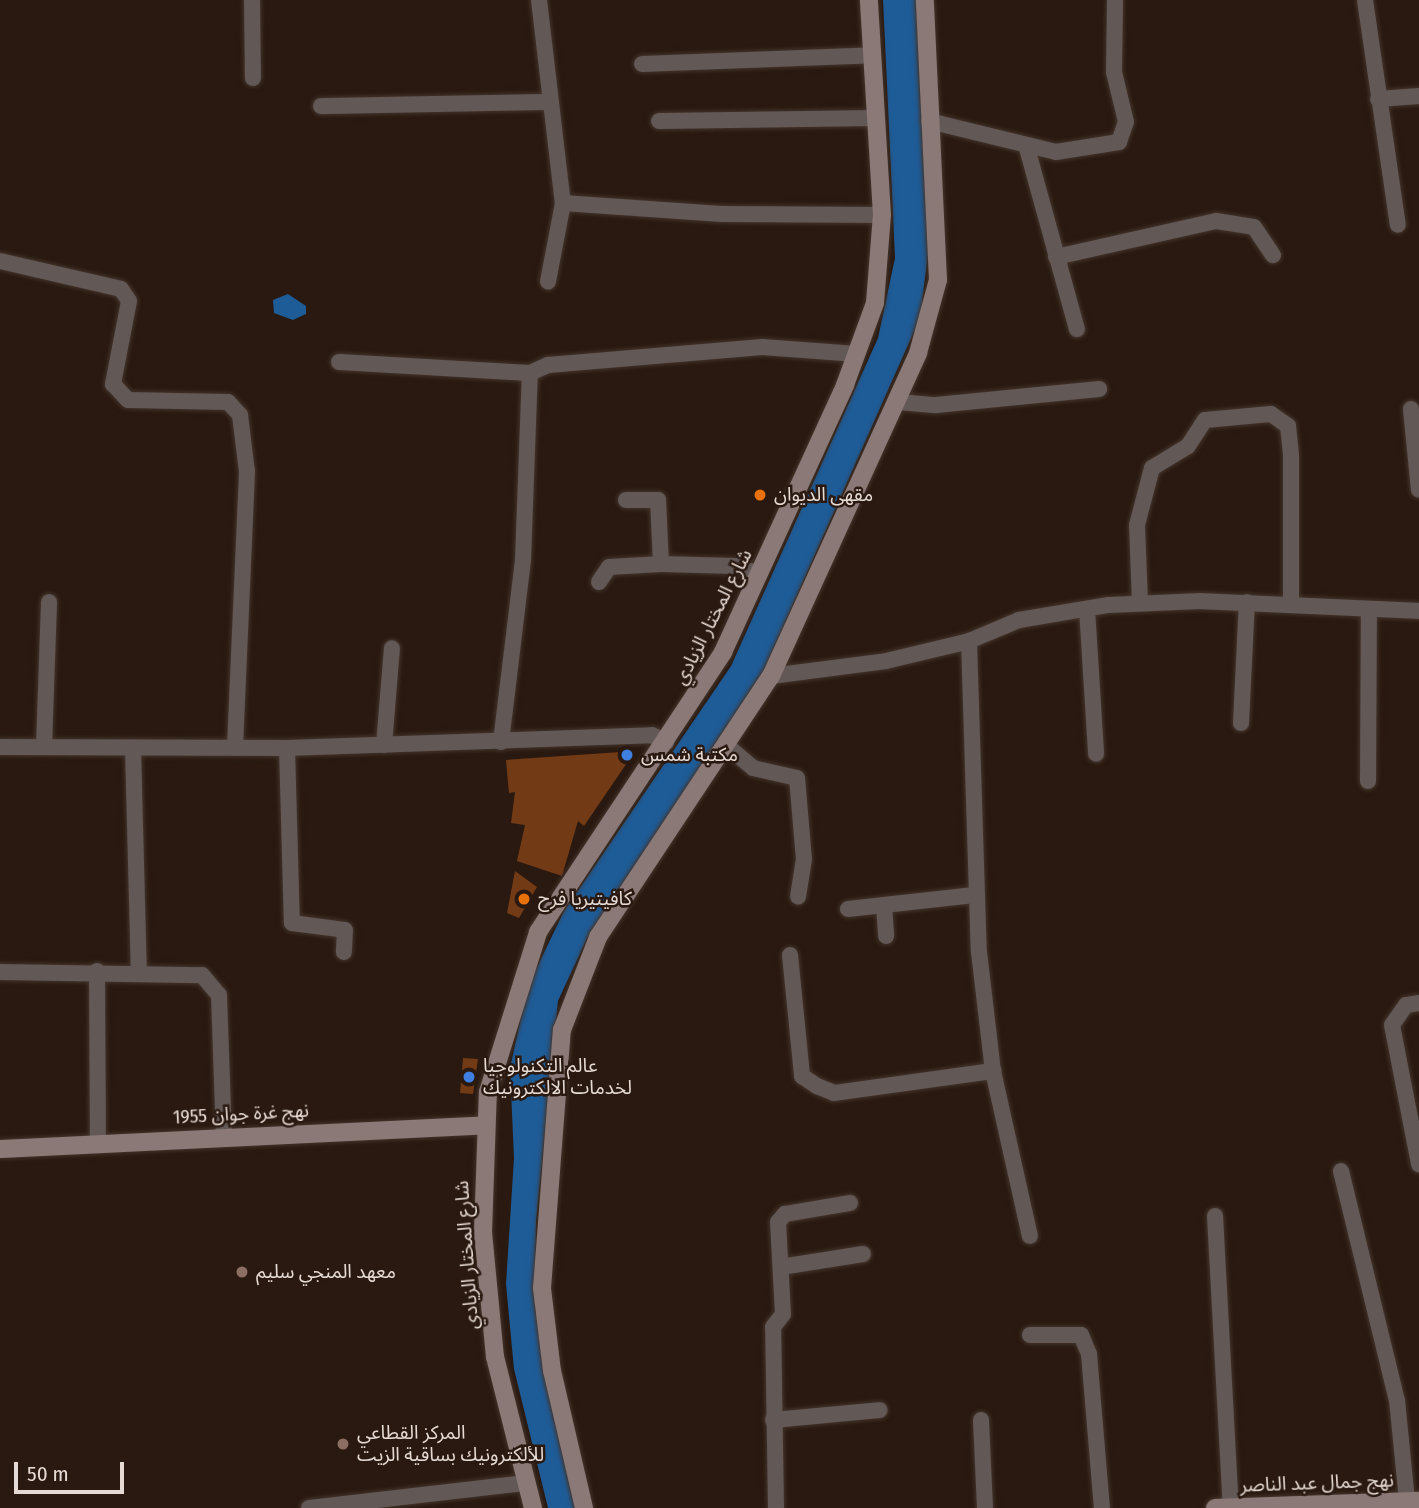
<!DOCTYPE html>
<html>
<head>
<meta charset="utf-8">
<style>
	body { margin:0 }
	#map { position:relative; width:1419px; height:1508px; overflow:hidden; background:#291910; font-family:"Fira Sans Condensed","Noto Sans Arabic",sans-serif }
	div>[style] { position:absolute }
	.water>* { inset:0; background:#1e5c98 }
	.building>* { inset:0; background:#733b15 }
	.roads { filter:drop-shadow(0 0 2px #43342b) drop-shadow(0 0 2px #43342b) }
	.street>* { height:16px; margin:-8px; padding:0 8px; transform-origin:8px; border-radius:8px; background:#625856 }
	.secondary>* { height:18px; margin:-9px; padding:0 9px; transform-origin:9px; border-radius:9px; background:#8a7976 }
	.dots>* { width:19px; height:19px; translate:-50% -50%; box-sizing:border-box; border:4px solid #291910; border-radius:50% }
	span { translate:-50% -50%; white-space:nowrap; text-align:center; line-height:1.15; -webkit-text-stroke:5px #291910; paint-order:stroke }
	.poi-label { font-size:19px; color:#e6dad4 }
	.left { translate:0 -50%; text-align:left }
	.street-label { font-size:19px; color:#e6dad4 }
	.scale { position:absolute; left:14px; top:1462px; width:110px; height:32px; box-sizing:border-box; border:4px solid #e6dad4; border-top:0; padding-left:9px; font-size:21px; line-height:24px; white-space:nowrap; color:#e6dad4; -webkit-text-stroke:5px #291910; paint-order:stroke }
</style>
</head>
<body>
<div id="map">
	<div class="water">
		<i style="clip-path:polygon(883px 0,916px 0,928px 254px,920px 318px,759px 681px,589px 934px,558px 1001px,536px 1221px,535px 1310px,577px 1508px,548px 1508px,514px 1369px,506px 1284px,514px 1158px,510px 1068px,528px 986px,564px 911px,731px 666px,878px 338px,895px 258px)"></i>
		<i style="clip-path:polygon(288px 294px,306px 306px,306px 314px,293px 320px,274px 313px,273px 300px)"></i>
	</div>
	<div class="building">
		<i style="clip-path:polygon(635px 751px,584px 826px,578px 821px,562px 876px,517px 861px,525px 825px,511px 823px,515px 792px,509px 793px,506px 760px)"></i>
		<i style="clip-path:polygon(515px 871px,537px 887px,519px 918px,507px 913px)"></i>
		<i style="clip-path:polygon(463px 1058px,478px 1059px,473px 1094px,460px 1093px)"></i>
	</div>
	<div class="roads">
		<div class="street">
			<i style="left:252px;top:0;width:78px;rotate:89.3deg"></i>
			<i style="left:539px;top:0;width:204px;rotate:83.3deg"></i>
			<i style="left:563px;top:203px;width:80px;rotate:100.8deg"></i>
			<i style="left:1365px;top:0;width:227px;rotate:81.7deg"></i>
			<i style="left:642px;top:64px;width:231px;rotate:-2.2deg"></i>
			<i style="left:1378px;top:99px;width:41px;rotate:-4.2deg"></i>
			<i style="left:321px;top:106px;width:229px;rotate:-1deg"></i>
			<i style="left:659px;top:121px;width:218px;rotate:-0.8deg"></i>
			<i style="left:929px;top:121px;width:131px;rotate:13.7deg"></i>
			<i style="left:1056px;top:152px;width:64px;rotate:-9deg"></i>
			<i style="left:1119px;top:142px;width:21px;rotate:-71deg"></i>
			<i style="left:1126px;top:122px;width:51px;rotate:-103.5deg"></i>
			<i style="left:1114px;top:72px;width:72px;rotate:-89.2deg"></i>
			<i style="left:1027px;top:148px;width:188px;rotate:74.6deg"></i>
			<i style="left:563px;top:203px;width:159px;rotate:4deg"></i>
			<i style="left:722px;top:214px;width:160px;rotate:0.4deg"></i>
			<i style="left:1056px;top:257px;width:164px;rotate:-12.7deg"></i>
			<i style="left:1216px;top:221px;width:38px;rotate:9deg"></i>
			<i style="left:1254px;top:227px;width:34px;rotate:56deg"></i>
			<i style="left:0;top:261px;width:124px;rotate:13deg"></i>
			<i style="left:121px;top:289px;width:14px;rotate:56deg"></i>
			<i style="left:129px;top:301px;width:85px;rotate:100.9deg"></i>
			<i style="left:113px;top:384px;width:22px;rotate:47deg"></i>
			<i style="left:128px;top:400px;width:100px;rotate:1.1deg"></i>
			<i style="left:228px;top:402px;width:18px;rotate:47deg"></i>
			<i style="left:240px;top:415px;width:57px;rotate:83deg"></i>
			<i style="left:247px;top:472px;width:276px;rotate:92.5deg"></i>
			<i style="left:339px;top:362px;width:191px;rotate:3.3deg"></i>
			<i style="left:898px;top:402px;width:38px;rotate:5deg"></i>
			<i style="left:936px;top:405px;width:164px;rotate:-5.6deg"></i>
			<i style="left:1411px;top:409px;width:81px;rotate:84.4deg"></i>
			<i style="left:626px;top:500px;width:32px"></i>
			<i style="left:658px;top:500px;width:64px;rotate:87.3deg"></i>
			<i style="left:661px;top:564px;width:75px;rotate:1.5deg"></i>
			<i style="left:736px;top:566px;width:24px;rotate:19deg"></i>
			<i style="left:599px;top:582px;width:18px;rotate:-56deg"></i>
			<i style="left:609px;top:567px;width:52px;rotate:-3.3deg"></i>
			<i style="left:1140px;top:603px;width:78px;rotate:-92.2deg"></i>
			<i style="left:1137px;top:525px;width:59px;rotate:-75.3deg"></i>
			<i style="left:1152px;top:468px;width:42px;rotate:-31.4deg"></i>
			<i style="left:1188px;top:446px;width:31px;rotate:-57deg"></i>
			<i style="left:1205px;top:420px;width:66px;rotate:-5.2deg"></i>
			<i style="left:1271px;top:414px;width:21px;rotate:35deg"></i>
			<i style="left:1288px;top:426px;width:30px;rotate:84deg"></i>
			<i style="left:1291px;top:456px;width:147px;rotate:90deg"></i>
			<i style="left:1087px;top:609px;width:145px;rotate:86.4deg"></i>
			<i style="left:969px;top:641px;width:311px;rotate:88.2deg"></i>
			<i style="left:979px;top:952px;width:120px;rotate:83.3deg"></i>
			<i style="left:993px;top:1071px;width:169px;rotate:77.4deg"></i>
			<i style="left:771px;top:676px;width:116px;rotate:-7.4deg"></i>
			<i style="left:886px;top:661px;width:85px;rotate:-13.5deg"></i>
			<i style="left:969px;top:641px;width:54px;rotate:-22.8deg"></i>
			<i style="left:1019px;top:620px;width:91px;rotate:-9.5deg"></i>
			<i style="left:1109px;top:605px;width:92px;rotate:-2.5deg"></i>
			<i style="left:1201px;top:601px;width:218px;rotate:2.6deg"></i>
			<i style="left:1241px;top:723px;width:121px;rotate:-87.2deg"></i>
			<i style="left:501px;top:742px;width:183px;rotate:-83.1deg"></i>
			<i style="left:523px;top:560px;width:187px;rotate:-87.9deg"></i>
			<i style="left:530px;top:373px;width:20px;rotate:-24deg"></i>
			<i style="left:548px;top:365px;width:215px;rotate:-4.8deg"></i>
			<i style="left:762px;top:347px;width:95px;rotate:4.2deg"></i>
			<i style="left:384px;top:745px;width:97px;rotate:-85.3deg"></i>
			<i style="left:44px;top:746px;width:144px;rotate:-88deg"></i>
			<i style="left:727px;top:746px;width:34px;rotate:40deg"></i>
			<i style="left:753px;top:768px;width:45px;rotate:12.8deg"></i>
			<i style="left:797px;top:778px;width:81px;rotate:85.1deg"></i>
			<i style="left:804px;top:859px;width:38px;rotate:99deg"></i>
			<i style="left:0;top:747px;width:287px;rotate:0.2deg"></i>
			<i style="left:287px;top:748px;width:365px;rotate:-2deg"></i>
			<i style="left:652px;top:735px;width:16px;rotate:27deg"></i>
			<i style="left:133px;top:748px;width:223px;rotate:88.5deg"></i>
			<i style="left:287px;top:748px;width:175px;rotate:88.4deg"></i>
			<i style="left:292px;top:923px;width:53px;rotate:7.5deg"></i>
			<i style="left:345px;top:930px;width:22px;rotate:93deg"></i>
			<i style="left:1368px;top:781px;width:171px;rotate:-89.7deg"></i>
			<i style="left:884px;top:905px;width:31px;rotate:86deg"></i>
			<i style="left:848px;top:909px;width:127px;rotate:-6.3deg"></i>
			<i style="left:790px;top:955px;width:122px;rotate:84.3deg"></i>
			<i style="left:802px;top:1076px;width:18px;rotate:34deg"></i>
			<i style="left:817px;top:1086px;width:18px;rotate:22deg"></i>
			<i style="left:834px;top:1093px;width:161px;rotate:-7.9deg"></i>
			<i style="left:97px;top:971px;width:172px;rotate:89.7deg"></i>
			<i style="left:0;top:972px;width:202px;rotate:0.9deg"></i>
			<i style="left:202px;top:975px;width:26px;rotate:50deg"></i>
			<i style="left:219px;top:995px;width:141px;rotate:88deg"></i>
			<i style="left:1419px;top:1003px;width:13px;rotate:171deg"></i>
			<i style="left:1406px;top:1005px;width:24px;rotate:125deg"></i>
			<i style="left:1392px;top:1025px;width:142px;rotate:79deg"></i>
			<i style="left:1341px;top:1171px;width:236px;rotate:76.3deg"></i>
			<i style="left:1397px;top:1400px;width:101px;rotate:84.3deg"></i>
			<i style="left:1215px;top:1216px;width:291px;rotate:86.9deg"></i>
			<i style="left:781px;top:1267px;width:83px;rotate:-9deg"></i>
			<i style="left:1030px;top:1335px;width:51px"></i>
			<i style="left:1081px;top:1335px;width:21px;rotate:67deg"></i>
			<i style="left:1089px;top:1354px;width:155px;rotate:85.2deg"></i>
			<i style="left:773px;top:1420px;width:107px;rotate:-5.3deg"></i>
			<i style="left:981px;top:1420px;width:88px;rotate:87.4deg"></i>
			<i style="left:309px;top:1508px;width:217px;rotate:-6.6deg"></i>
			<i style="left:776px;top:1508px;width:181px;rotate:-90.9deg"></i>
			<i style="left:773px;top:1327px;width:16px;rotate:-52deg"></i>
			<i style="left:783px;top:1314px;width:92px;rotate:-93.1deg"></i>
			<i style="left:778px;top:1222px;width:11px;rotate:-49deg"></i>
			<i style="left:785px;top:1214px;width:66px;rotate:-9.6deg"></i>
		</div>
		<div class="secondary">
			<i style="left:0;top:1149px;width:484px;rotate:-2.8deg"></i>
			<i style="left:533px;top:1508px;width:156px;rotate:-104.1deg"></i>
			<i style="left:495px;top:1357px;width:126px;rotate:-95.5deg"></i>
			<i style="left:483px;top:1232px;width:140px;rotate:-88deg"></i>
			<i style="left:488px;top:1092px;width:168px;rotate:-72.6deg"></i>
			<i style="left:538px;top:932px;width:336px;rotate:-56.5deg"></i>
			<i style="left:723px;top:652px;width:294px;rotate:-65.4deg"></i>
			<i style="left:845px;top:385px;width:87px;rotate:-69.9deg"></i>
			<i style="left:875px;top:303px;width:88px;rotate:-85.5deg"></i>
			<i style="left:882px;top:215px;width:215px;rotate:-93.5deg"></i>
			<i style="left:584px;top:1508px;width:141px;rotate:-103.1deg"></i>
			<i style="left:552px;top:1371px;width:84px;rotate:-96.9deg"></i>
			<i style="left:542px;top:1288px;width:259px;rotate:-85.6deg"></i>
			<i style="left:562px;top:1030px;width:100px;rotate:-68.8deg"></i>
			<i style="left:598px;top:937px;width:313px;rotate:-56.5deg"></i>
			<i style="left:771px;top:676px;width:355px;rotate:-65.5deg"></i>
			<i style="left:918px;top:353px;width:76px;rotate:-74.7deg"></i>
			<i style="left:938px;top:280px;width:280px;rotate:-92.7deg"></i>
			<i style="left:1215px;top:1508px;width:204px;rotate:-2deg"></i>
		</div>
	</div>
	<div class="dots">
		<i style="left:760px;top:495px;background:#e8710a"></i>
		<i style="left:627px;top:755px;background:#3f7fe0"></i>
		<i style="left:524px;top:899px;background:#e8710a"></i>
		<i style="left:469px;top:1077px;background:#3f7fe0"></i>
		<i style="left:242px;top:1272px;background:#8d6e63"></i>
		<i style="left:343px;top:1444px;background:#8d6e63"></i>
	</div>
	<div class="poi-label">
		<span class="left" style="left:774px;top:495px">مقهى الديوان</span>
		<span class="left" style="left:641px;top:755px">مكتبة شمس</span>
		<span class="left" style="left:538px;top:899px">كافيتيريا فرح</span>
		<span class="left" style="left:483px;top:1077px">عالم التكنولوجيا<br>لخدمات الالكترونيك</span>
		<span class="left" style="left:256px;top:1272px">معهد المنجي سليم</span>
		<span class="left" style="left:357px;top:1444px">المركز القطاعي<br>للألكترونيك بساقية الزيت</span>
	</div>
	<div class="street-label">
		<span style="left:713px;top:617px;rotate:-63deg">شارع المختار الزيادي</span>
		<span style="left:241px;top:1114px;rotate:-3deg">نهج غرة جوان 1955</span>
		<span style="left:467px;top:1255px;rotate:-94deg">شارع المختار الزيادي</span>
		<span style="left:1317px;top:1483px;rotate:-2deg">نهج جمال عبد الناصر</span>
	</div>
	<div class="scale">50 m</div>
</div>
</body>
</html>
